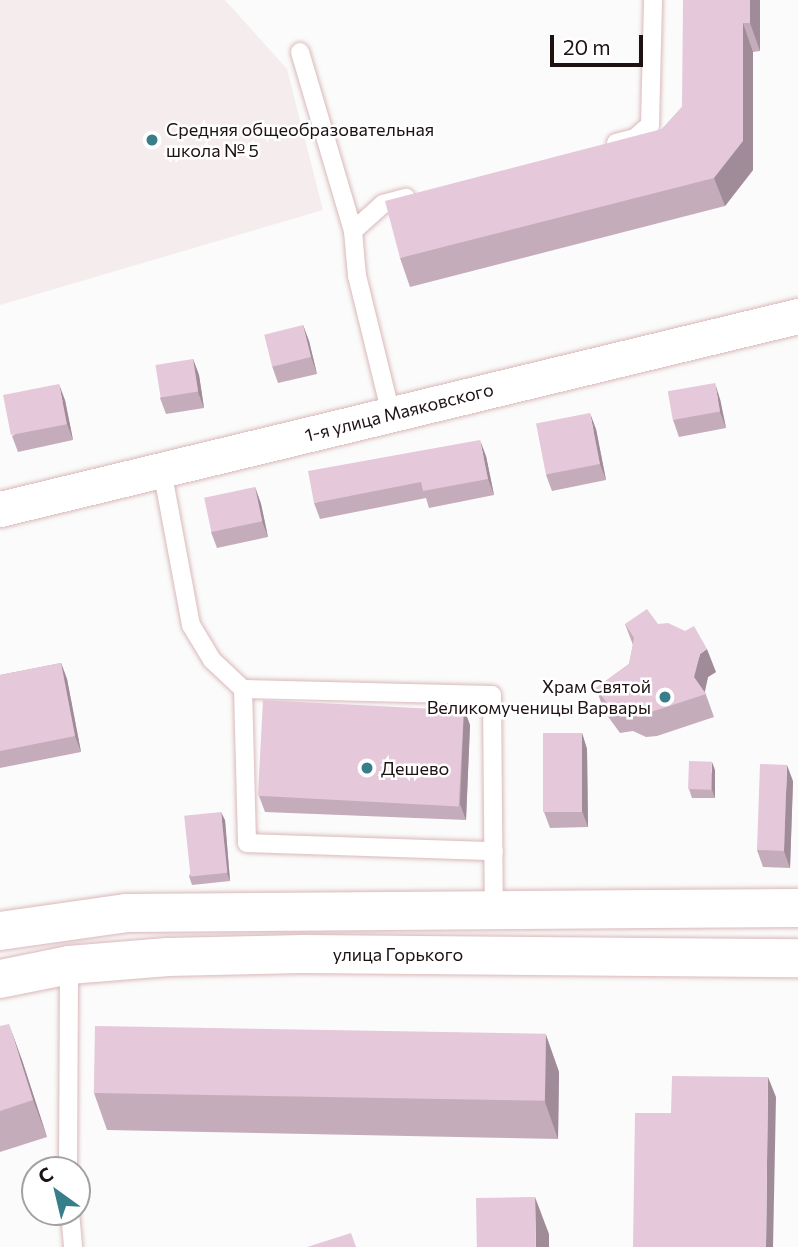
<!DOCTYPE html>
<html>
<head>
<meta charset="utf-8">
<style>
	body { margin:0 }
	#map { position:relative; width:798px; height:1247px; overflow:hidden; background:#fbfbfb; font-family:Commissioner,sans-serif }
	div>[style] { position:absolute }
	.built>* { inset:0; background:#f5eced }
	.roads { filter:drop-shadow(0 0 2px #dab8ba) drop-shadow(0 0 2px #dab8ba) }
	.service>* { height:18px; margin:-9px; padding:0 9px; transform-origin:9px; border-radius:9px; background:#fff }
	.minor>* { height:35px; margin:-17.5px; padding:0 17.5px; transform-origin:17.5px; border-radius:17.5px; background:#fff }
	.tertiary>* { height:38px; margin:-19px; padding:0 19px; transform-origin:19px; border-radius:19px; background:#fff }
	.wall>* { inset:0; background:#c5acbb }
	.shaded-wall>* { inset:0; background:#a08c98 }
	.building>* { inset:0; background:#e5c8d9; transform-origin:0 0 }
	.dots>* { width:19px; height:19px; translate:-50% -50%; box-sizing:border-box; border:4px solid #fff; border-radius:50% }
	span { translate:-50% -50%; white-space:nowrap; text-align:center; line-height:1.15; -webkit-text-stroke:5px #fff; paint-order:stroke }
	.poi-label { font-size:18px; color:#1d1112 }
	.left { translate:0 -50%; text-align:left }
	.right { translate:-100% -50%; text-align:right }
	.street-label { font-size:18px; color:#1d1112 }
	.north { position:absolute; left:21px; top:1156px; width:70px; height:70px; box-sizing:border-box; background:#fff; border:2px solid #a5a0a0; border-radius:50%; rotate:326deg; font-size:19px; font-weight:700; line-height:28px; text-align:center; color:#1d1112 }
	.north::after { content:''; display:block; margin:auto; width:24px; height:32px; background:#387d8a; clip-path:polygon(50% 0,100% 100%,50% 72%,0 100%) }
	.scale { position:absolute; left:550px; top:35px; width:93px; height:32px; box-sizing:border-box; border:4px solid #1d1112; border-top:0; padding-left:9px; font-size:21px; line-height:24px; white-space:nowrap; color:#1d1112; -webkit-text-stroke:5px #fff; paint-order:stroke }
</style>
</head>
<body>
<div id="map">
	<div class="built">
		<i style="clip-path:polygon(0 0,225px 0,287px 69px,323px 210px,0 305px)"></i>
	</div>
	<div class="roads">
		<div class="service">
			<i style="left:300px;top:52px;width:187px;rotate:73.5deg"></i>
			<i style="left:616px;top:143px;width:20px;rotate:-15deg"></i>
			<i style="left:635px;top:138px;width:20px;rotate:-41deg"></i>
			<i style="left:650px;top:125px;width:125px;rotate:-88.6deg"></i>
			<i style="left:391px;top:414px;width:142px;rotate:-103.8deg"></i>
			<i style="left:357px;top:276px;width:45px;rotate:-95.1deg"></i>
			<i style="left:353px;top:231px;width:40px;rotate:-42deg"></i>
			<i style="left:383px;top:204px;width:24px;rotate:-15deg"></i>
			<i style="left:162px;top:470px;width:158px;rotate:79.4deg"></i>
			<i style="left:191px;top:625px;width:41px;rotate:59deg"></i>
			<i style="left:212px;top:660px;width:42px;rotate:43.1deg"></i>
			<i style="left:243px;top:689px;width:249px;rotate:1.4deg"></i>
			<i style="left:492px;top:695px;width:216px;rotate:89.5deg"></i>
			<i style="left:243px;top:689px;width:154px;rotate:88.5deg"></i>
			<i style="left:247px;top:843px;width:247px;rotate:1.9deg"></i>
			<i style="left:68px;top:1170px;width:205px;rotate:-89.7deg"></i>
			<i style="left:70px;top:1212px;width:35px;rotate:85deg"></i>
		</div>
		<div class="minor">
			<i style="left:0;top:509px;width:821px;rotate:-13.6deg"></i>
		</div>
		<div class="tertiary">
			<i style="left:0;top:931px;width:127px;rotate:-8.1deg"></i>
			<i style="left:126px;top:913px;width:672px;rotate:-0.43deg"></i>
			<i style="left:0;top:979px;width:70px;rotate:-11.5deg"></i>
			<i style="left:69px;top:965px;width:99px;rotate:-4.6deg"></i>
			<i style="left:168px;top:957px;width:135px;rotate:-1.3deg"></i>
			<i style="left:303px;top:954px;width:495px;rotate:0.5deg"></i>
		</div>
	</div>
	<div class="wall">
		<i style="clip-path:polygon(760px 0,760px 51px,753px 52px,753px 170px,725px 206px,410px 287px,400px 258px,662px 129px,682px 107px)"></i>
		<i style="clip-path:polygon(303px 325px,309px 341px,317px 374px,278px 383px,272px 366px)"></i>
		<i style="clip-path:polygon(193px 359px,199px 375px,204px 408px,166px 414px,160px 398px)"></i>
		<i style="clip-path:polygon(720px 399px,726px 428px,679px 437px,673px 420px)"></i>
		<i style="clip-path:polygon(65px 400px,73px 440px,18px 452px,12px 436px)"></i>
		<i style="clip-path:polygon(596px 429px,606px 480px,552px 491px,546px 475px)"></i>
		<i style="clip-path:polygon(486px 456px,494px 495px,429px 508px,426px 498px,320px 519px,314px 503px)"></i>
		<i style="clip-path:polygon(255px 487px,261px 504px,268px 537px,217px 548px,211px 532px)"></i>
		<i style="clip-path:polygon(625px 624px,658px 624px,716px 672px,708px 677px,705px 692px,714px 717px,657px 736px,646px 737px,633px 731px,620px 733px,604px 711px,596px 688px,629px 664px,633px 645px)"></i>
		<i style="clip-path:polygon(61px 663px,67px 679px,81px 752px,0 768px,0 675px)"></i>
		<i style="clip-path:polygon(464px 709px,470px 725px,466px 820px,265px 812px,259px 796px)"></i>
		<i style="clip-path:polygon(582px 733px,587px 749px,588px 827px,550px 828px,544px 812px)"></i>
		<i style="clip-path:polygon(715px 770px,715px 798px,692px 798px,689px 789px)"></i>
		<i style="clip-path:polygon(793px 781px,790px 868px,763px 867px,757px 850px)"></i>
		<i style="clip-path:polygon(225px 820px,230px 881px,192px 885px,189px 876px)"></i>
		<i style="clip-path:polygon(0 1026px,22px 1060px,47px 1137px,0 1152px)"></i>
		<i style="clip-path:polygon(546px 1035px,559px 1072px,558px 1139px,107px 1130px,94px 1093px)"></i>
	</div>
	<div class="shaded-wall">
		<i style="clip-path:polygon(750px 0,760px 0,760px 51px,750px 23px)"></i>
		<i style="clip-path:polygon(743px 23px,753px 52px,753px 170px,725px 206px,714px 178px)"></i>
		<i style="clip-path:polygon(303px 325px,309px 341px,317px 374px,311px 357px)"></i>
		<i style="clip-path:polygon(193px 359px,199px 375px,204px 408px,198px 392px)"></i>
		<i style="clip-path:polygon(715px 383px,720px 399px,726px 428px,720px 412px)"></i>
		<i style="clip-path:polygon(59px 384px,65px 400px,73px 440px,67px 424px)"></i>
		<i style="clip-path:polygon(590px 413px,596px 429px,606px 480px,600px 464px)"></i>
		<i style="clip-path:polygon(480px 440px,486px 456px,494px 495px,488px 479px)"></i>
		<i style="clip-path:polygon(255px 487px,261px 504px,268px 537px,262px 521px)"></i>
		<i style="clip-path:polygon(707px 649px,716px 672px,708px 677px,704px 694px,694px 677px,700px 654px)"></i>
		<i style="clip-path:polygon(61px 663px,67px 679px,81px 752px,75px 736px)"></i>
		<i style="clip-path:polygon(464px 709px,470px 725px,466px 820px,460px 804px)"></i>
		<i style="clip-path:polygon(582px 733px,587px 749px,588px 827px,582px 811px)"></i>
		<i style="clip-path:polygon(712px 762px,715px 770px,715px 798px,712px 790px)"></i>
		<i style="clip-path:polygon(787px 765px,793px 781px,790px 868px,784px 851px)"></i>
		<i style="clip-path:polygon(221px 812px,225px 820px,230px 881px,227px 873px)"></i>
		<i style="clip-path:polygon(9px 1024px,22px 1060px,47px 1137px,33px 1100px)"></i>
		<i style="clip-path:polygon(546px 1035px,559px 1072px,558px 1139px,545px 1102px)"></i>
		<i style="clip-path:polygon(768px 1077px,776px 1097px,773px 1247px,766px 1247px)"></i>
		<i style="clip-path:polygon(535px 1197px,549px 1234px,549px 1247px,536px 1247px)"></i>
	</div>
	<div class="building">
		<i style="clip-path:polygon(683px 0,750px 0,750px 23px,743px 23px,743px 141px,714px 178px,400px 258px,385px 201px,662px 129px,682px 107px)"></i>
		<i style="left:303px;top:325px;width:33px;height:40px;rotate:76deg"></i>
		<i style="left:193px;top:359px;width:33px;height:38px;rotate:81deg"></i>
		<i style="left:715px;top:383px;width:29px;height:48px;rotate:80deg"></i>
		<i style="left:59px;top:384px;width:41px;height:57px;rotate:79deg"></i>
		<i style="left:590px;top:413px;width:52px;height:55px;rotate:79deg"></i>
		<i style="clip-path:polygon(480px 440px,488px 479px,423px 491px,421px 482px,314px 503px,308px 471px)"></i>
		<i style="left:255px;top:487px;width:35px;height:52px;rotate:78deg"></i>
		<i style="clip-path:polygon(647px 609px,658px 624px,668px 623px,685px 631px,694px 626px,707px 649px,700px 654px,694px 677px,706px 694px,648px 713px,638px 713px,625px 708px,612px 710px,596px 688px,629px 664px,634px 638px,625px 624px)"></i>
		<i style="clip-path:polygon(61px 663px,75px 736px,0 751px,0 675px)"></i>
		<i style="left:263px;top:700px;width:201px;height:96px;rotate:3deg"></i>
		<i style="left:543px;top:733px;width:39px;height:79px"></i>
		<i style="left:689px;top:761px;width:23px;height:28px;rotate:2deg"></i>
		<i style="left:760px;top:764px;width:27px;height:86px;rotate:2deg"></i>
		<i style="left:221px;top:812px;width:61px;height:37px;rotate:84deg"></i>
		<i style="clip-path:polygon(9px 1024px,33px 1100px,0 1111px,0 1026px)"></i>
		<i style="left:95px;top:1026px;width:451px;height:67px;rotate:1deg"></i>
		<i style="clip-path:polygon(672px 1076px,768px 1077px,766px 1247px,633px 1247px,635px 1113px,671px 1113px)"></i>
		<i style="left:535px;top:1197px;width:50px;height:59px;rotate:89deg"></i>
		<i style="clip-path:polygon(351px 1233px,356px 1247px,307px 1247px)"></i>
	</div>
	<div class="dots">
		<i style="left:152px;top:140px;background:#387d8a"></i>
		<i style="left:665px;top:697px;background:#387d8a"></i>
		<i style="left:367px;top:768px;background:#387d8a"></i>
	</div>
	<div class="poi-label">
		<span class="left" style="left:166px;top:140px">Средняя общеобразовательная<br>школа № 5</span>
		<span class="right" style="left:651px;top:697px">Храм Святой<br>Великомученицы Варвары</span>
		<span class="left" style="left:381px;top:768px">Дешево</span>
	</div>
	<div class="street-label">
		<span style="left:399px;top:412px;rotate:-14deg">1-я улица Маяковского</span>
		<span style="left:398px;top:954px">улица Горького</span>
	</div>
	<div class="north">С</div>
	<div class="scale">20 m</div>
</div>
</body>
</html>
